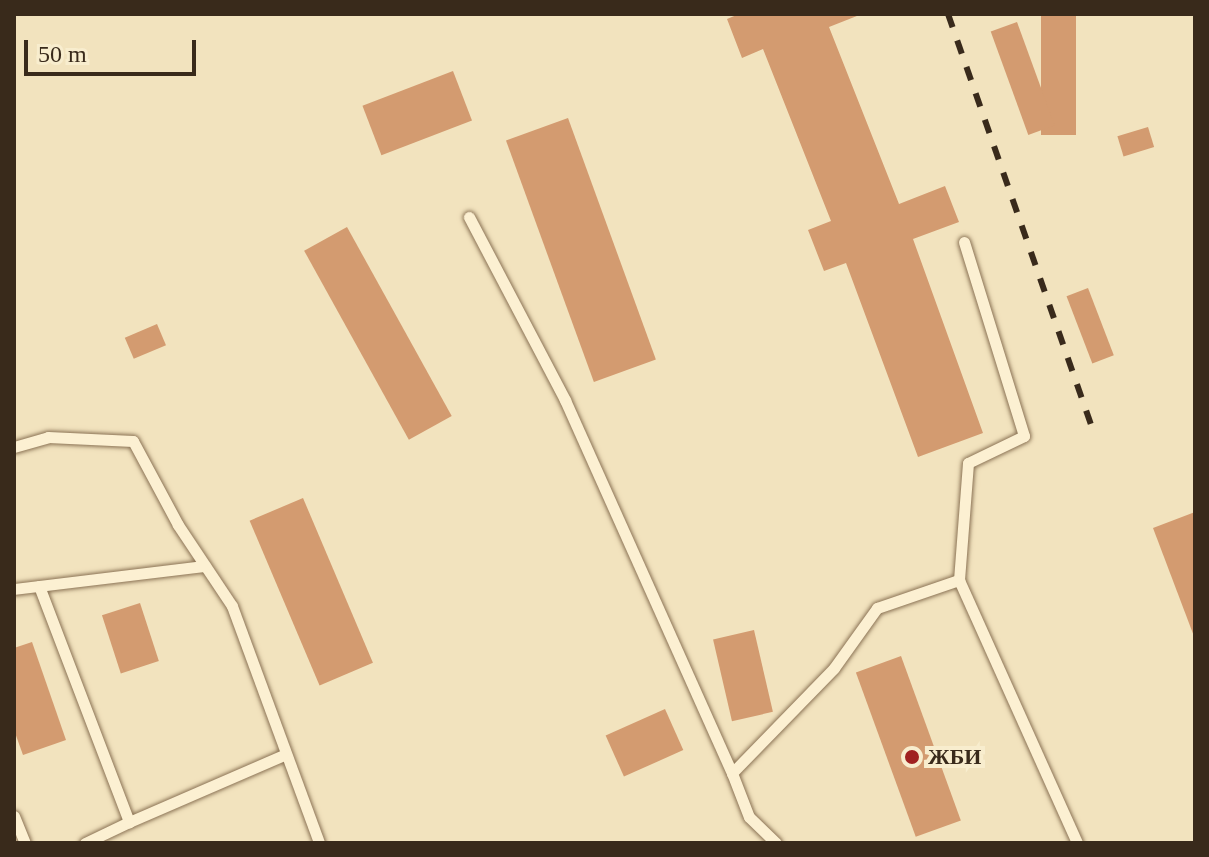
<!DOCTYPE html>
<html>
<head>
<meta charset="utf-8">
<style>
	body { margin:0 }
	#map { position:relative; width:1209px; height:857px; overflow:hidden; background:#f2e3be; font-family:"Times New Roman",serif }
	div>[style] { position:absolute }
	.building>* { inset:0; background:#d39b70; transform-origin:0 0 }
	.roads { filter:drop-shadow(0 0 2px #8b7355) drop-shadow(0 0 2px #8b7355) }
	.service>* { height:11px; margin:-5.5px; padding:0 5.5px; transform-origin:5.5px; border-radius:5.5px; background:#fcf0d2 }
	.rail>* { height:6px; margin-top:-3px; transform-origin:0; background:repeating-linear-gradient(90deg,#392a1b 0 14px,transparent 0 28px) }
	.dots>* { width:22px; height:22px; translate:-50% -50%; box-sizing:border-box; border:4px solid #f8edce; border-radius:50% }
	span { translate:-50% -50%; white-space:nowrap; text-align:center; line-height:1.15; -webkit-text-stroke:8px #f8edce; paint-order:stroke }
	.poi-label { font-size:22px; color:#392a1b; font-weight:700 }
	.left { translate:0 -50%; text-align:left }
	.frame { position:absolute; inset:0; border:16px solid #392a1b; pointer-events:none }
	.scale { position:absolute; left:24px; top:40px; width:172px; height:36px; box-sizing:border-box; border:4px solid #392a1b; border-top:0; padding-left:10px; font-size:24px; line-height:28px; white-space:nowrap; color:#392a1b; -webkit-text-stroke:6px #f8edce; paint-order:stroke }
</style>
</head>
<body>
<div id="map">
	<div class="building">
		<i style="clip-path:polygon(739px 14px,862px 14px,829px 27px,899px 204px,945px 186px,959px 222px,913px 239px,983px 433px,918px 457px,846px 263px,824px 271px,808px 230px,831px 221px,763px 49px,742px 58px,727px 19px)"></i>
		<i style="left:1041px;top:14px;width:35px;height:121px"></i>
		<i style="left:1017px;top:22px;width:110px;height:28px;rotate:70deg"></i>
		<i style="left:453px;top:71px;width:53px;height:97px;rotate:69deg"></i>
		<i style="left:568px;top:118px;width:257px;height:66px;rotate:70deg"></i>
		<i style="left:1148px;top:127px;width:21px;height:32px;rotate:73deg"></i>
		<i style="left:347px;top:227px;width:216px;height:49px;rotate:61deg"></i>
		<i style="left:1088px;top:288px;width:72px;height:23px;rotate:69deg"></i>
		<i style="left:157px;top:324px;width:23px;height:35px;rotate:67deg"></i>
		<i style="left:303px;top:498px;width:179px;height:58px;rotate:67deg"></i>
		<i style="clip-path:polygon(1195px 512px,1195px 639px,1153px 528px)"></i>
		<i style="left:140px;top:603px;width:61px;height:40px;rotate:72deg"></i>
		<i style="left:754px;top:630px;width:84px;height:42px;rotate:77deg"></i>
		<i style="clip-path:polygon(32px 642px,66px 740px,23px 755px,14px 730px,14px 648px)"></i>
		<i style="left:901px;top:656px;width:175px;height:48px;rotate:70deg"></i>
		<i style="left:665px;top:709px;width:45px;height:65px;rotate:66deg"></i>
	</div>
	<div class="roads">
		<div class="service">
			<i style="left:469px;top:217px;width:207px;rotate:62.3deg"></i>
			<i style="left:565px;top:400px;width:409px;rotate:65.9deg"></i>
			<i style="left:964px;top:242px;width:203px;rotate:72.8deg"></i>
			<i style="left:1024px;top:436px;width:62px;rotate:154.3deg"></i>
			<i style="left:968px;top:463px;width:117px;rotate:94.4deg"></i>
			<i style="left:959px;top:580px;width:288px;rotate:65.8deg"></i>
			<i style="left:14px;top:447px;width:35px;rotate:-16deg"></i>
			<i style="left:48px;top:437px;width:85px;rotate:2.7deg"></i>
			<i style="left:133px;top:441px;width:95px;rotate:61.8deg"></i>
			<i style="left:178px;top:525px;width:97px;rotate:56.3deg"></i>
			<i style="left:232px;top:606px;width:252px;rotate:69.8deg"></i>
			<i style="left:39px;top:586px;width:253px;rotate:69.1deg"></i>
			<i style="left:129px;top:822px;width:49px;rotate:154.5deg"></i>
			<i style="left:14px;top:589px;width:192px;rotate:-6.9deg"></i>
			<i style="left:14px;top:816px;width:29px;rotate:68deg"></i>
			<i style="left:129px;top:822px;width:171px;rotate:-23.4deg"></i>
			<i style="left:776px;top:843px;width:37px;rotate:-136deg"></i>
			<i style="left:749px;top:817px;width:47px;rotate:-111.1deg"></i>
			<i style="left:732px;top:773px;width:146px;rotate:-45.8deg"></i>
			<i style="left:834px;top:668px;width:74px;rotate:-54.4deg"></i>
			<i style="left:877px;top:608px;width:87px;rotate:-18.9deg"></i>
		</div>
	</div>
	<div class="rail">
		<i style="left:948px;top:14px;width:444px;rotate:70.8deg"></i>
	</div>
	<div class="dots">
		<i style="left:912px;top:757px;background:#a02120"></i>
	</div>
	<div class="poi-label">
		<span class="left" style="left:928px;top:757px">ЖБИ</span>
	</div>
	<div class="frame"></div>
	<div class="scale">50 m</div>
</div>
</body>
</html>
